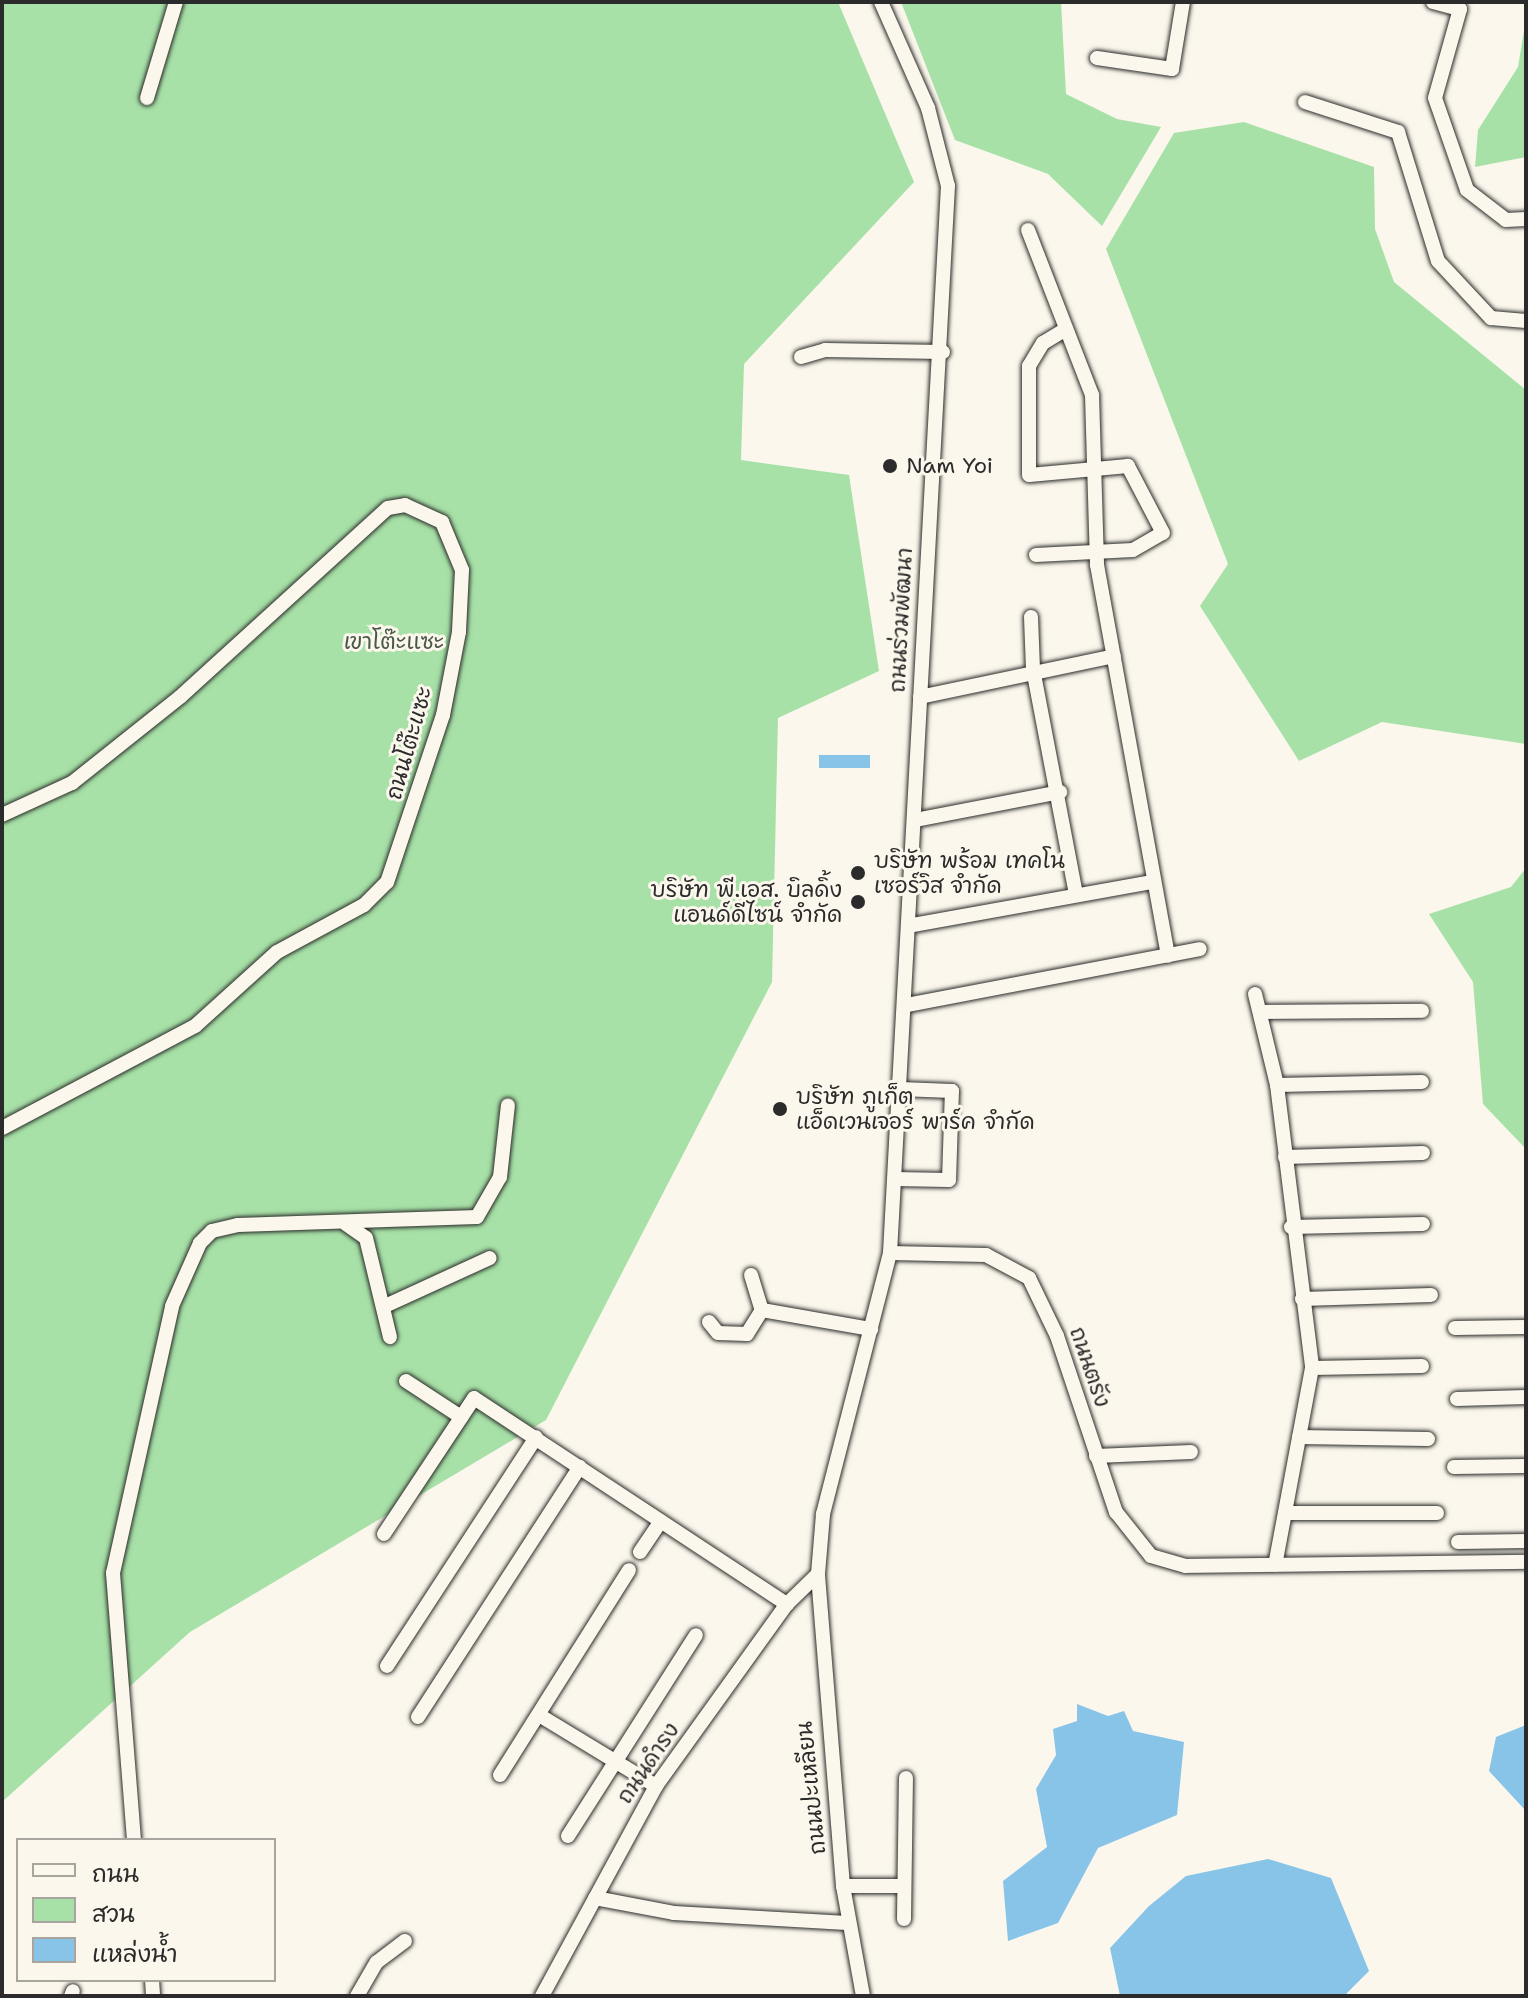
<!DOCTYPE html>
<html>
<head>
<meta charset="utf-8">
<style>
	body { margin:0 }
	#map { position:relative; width:1528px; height:1998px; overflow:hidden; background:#fbf7ec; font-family:"Shantell Sans","Playpen Sans Thai",sans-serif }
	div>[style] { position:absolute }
	.green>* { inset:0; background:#a7e1a7 }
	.water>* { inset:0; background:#88c3e8; transform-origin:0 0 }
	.roads { filter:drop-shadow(0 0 2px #2b2b2b) drop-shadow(0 0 2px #2b2b2b) }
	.minor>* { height:14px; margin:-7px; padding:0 7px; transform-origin:7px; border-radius:7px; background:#fbf7ec }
	.dots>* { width:22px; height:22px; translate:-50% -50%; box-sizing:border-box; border:4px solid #fbf7ec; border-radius:50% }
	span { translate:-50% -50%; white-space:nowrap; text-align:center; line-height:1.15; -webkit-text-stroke:6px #fbf7ec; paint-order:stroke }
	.poi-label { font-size:22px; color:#2b2b2b }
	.left { translate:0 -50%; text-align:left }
	.right { translate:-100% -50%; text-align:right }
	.street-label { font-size:22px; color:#2b2b2b }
	.park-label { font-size:22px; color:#4a584a }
	.frame { position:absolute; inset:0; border:4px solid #2b2b2b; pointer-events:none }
	.legend { position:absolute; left:16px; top:1838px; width:260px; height:144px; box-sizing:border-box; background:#fbf7ec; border:2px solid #a8a59f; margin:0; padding:10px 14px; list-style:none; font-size:24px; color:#2b2b2b }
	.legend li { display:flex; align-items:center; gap:16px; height:40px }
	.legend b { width:40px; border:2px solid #a8a59f }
</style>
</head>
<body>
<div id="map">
	<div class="green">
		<i style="clip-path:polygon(2px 2px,838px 2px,914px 182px,744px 364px,741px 460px,849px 475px,879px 671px,778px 718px,772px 982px,546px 1420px,190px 1632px,2px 1802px)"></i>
		<i style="clip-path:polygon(901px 2px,1061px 2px,1066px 94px,1117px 119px,1161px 127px,1102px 226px,1048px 174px,955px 140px)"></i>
		<i style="clip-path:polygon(1526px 19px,1526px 157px,1475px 167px,1478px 130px,1518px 67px)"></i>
		<i style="clip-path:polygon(1244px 122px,1374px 167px,1375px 229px,1394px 282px,1526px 390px,1526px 744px,1382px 722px,1299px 761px,1200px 606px,1228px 564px,1106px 249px,1174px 133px)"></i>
		<i style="clip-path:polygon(1526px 868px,1526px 1149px,1483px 1104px,1473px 982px,1429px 914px,1511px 887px)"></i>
	</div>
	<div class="water">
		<i style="left:870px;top:755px;width:13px;height:51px;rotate:90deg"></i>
		<i style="clip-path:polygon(1077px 1704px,1108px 1716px,1124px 1711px,1133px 1731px,1184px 1742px,1177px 1815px,1098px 1848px,1058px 1923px,1008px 1941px,1003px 1881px,1047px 1847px,1036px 1789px,1056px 1755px,1053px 1729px,1077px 1721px)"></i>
		<i style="clip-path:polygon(1526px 1725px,1526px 1811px,1489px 1771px,1496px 1737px)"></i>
		<i style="clip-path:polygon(1268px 1859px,1331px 1878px,1369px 1971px,1344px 1996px,1120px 1996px,1110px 1948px,1149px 1906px,1186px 1876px)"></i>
	</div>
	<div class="roads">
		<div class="minor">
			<i style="left:1433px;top:2px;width:28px;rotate:15deg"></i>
			<i style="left:1460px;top:9px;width:92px;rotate:105.7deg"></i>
			<i style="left:1435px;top:98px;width:97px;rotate:70.8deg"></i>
			<i style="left:1467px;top:190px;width:49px;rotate:37.6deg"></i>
			<i style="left:1506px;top:220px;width:20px;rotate:-3deg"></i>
			<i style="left:1097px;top:58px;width:76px;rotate:8.3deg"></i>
			<i style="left:1172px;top:69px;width:68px;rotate:-80.7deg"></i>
			<i style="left:147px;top:98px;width:100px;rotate:-73.2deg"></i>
			<i style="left:1305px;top:102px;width:98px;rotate:17.9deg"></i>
			<i style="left:1398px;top:132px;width:135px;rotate:72.8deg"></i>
			<i style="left:1438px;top:261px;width:78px;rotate:47.1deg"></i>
			<i style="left:1491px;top:318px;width:35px;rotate:5deg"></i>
			<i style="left:1028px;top:230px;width:177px;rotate:68.8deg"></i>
			<i style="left:1092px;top:395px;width:170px;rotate:88.3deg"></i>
			<i style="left:1097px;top:565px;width:397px;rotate:79.7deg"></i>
			<i style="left:801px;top:357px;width:25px;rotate:-16deg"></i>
			<i style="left:825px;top:350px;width:118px;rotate:1deg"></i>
			<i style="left:1036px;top:555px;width:97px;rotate:-3deg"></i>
			<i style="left:1133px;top:550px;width:34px;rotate:-30deg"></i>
			<i style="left:1163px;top:533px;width:76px;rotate:-117.6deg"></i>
			<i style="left:1128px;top:466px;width:99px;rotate:174.8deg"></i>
			<i style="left:1029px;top:475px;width:109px;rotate:-90deg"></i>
			<i style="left:1029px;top:366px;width:27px;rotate:-59deg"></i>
			<i style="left:1043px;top:343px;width:27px;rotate:-31deg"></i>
			<i style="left:1031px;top:617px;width:52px;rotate:87.8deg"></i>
			<i style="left:1033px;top:669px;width:229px;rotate:79.2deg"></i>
			<i style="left:920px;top:697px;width:198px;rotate:-11.9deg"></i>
			<i style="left:2px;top:815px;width:77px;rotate:-24.6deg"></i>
			<i style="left:72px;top:783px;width:138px;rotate:-38.5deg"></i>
			<i style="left:180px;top:697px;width:281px;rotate:-42.3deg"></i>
			<i style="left:388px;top:508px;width:17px;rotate:-10deg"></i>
			<i style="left:405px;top:505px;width:41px;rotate:24.7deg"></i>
			<i style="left:442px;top:522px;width:52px;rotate:67.4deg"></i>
			<i style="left:462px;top:570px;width:62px;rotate:92.8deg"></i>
			<i style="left:459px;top:632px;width:85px;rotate:100.9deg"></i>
			<i style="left:443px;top:715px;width:176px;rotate:108.5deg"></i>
			<i style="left:387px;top:882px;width:33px;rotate:135deg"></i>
			<i style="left:364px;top:905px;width:99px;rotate:151.6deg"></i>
			<i style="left:277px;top:952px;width:110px;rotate:137.9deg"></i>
			<i style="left:195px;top:1026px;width:218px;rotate:152.1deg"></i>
			<i style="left:915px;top:820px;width:148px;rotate:-10.9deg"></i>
			<i style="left:913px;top:925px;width:242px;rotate:-10.2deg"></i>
			<i style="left:1255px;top:994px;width:94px;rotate:76.4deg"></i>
			<i style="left:1277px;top:1085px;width:285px;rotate:82.9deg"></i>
			<i style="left:1312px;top:1368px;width:200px;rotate:100.6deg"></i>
			<i style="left:907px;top:1005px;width:298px;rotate:-10.8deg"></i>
			<i style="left:1260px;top:1012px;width:162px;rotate:-0.4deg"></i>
			<i style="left:1277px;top:1085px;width:145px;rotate:-1.2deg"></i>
			<i style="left:1285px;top:1157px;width:138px;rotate:-1.7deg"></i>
			<i style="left:894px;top:1179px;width:55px;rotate:1deg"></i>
			<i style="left:949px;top:1180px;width:89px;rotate:-88.1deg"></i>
			<i style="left:952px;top:1091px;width:52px;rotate:-177.8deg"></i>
			<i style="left:346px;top:1224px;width:24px;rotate:35deg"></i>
			<i style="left:366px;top:1238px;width:102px;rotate:76.4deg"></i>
			<i style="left:1291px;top:1227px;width:132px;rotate:-1.3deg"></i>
			<i style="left:890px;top:1253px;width:96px;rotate:1.2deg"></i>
			<i style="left:986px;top:1255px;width:49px;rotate:28.1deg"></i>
			<i style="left:1029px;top:1278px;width:64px;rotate:64.2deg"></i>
			<i style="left:1057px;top:1336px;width:186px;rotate:71.5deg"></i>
			<i style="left:1116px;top:1512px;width:56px;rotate:51.5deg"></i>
			<i style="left:1151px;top:1556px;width:36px;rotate:16deg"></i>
			<i style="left:1186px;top:1566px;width:340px;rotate:-0.7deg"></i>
			<i style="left:751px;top:1275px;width:37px;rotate:73deg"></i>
			<i style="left:1302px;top:1299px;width:129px;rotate:-1.8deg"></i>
			<i style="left:385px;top:1306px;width:115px;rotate:-24.6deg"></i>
			<i style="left:709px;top:1322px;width:14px;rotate:51deg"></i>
			<i style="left:718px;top:1333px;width:29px;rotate:2deg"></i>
			<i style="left:747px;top:1334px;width:28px;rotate:-58deg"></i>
			<i style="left:762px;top:1310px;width:111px;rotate:9.9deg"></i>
			<i style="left:1455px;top:1328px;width:71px;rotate:-0.8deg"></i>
			<i style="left:1312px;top:1368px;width:110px;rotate:-1deg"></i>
			<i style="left:406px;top:1381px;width:66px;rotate:33.2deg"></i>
			<i style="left:1457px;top:1399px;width:69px;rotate:-1.7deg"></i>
			<i style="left:1299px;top:1437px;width:129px;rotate:0.9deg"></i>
			<i style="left:1096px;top:1456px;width:95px;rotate:-2.4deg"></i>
			<i style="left:1454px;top:1467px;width:72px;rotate:-0.8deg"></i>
			<i style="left:1285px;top:1513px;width:152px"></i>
			<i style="left:384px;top:1534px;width:163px;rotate:-56.5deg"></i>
			<i style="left:474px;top:1398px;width:375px;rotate:33.4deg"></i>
			<i style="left:1458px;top:1542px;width:68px;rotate:-0.8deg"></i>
			<i style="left:640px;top:1552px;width:37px;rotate:-56deg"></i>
			<i style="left:387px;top:1666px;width:273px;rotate:-56.9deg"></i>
			<i style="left:539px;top:1715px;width:137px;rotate:31.3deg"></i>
			<i style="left:418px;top:1717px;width:298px;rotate:-57.1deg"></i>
			<i style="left:500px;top:1775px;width:242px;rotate:-57.8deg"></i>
			<i style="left:568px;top:1836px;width:238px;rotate:-57.5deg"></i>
			<i style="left:134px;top:1840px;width:268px;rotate:-94.5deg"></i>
			<i style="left:113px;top:1573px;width:273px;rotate:-77.5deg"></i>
			<i style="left:172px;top:1306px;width:69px;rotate:-66deg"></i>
			<i style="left:200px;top:1243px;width:17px;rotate:-45deg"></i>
			<i style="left:212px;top:1231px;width:27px;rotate:-13deg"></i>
			<i style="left:238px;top:1225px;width:239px;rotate:-1.9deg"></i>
			<i style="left:477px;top:1217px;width:46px;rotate:-60.1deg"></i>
			<i style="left:500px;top:1177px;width:72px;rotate:-83.7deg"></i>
			<i style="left:843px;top:1886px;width:60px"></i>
			<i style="left:595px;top:1898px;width:80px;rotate:10.8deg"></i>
			<i style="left:674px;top:1913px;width:173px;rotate:3.3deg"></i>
			<i style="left:904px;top:1919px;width:141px;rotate:-89.2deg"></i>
			<i style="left:152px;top:1980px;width:16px;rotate:86deg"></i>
			<i style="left:71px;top:1996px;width:5px;rotate:-68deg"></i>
			<i style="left:357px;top:1996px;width:39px;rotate:-60deg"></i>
			<i style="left:377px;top:1962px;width:35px;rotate:-37deg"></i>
			<i style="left:542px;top:1996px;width:239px;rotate:-61.5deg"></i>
			<i style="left:656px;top:1786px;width:224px;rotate:-54.3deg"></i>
			<i style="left:787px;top:1604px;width:43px;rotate:-44.1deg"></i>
			<i style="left:863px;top:1996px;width:112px;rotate:-100.3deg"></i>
			<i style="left:843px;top:1886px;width:313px;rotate:-94.6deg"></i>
			<i style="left:818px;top:1574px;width:60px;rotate:-85.2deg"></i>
			<i style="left:823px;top:1514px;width:269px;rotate:-75.6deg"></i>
			<i style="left:890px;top:1253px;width:1069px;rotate:-86.89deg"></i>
			<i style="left:948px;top:186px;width:81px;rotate:-104.4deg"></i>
			<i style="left:928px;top:108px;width:116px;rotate:-113.9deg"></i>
		</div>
	</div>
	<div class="dots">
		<i style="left:890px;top:466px;background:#2b2b2b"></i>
		<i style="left:858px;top:873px;background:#2b2b2b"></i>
		<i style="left:858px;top:902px;background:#2b2b2b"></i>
		<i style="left:780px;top:1109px;background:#2b2b2b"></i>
	</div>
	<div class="poi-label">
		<span class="left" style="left:906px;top:466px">Nam Yoi</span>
		<span class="left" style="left:874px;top:873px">บริษัท พร้อม เทคโน<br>เซอร์วิส จำกัด</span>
		<span class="right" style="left:842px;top:902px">บริษัท พี.เอส. บิลดิ้ง<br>แอนด์ดีไซน์ จำกัด</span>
		<span class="left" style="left:796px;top:1109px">บริษัท ภูเก็ต<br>แอ็ดเวนเจอร์ พาร์ค จำกัด</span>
	</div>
	<div class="street-label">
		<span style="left:901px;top:620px;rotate:-87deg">ถนนร่วมพัฒนา</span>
		<span style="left:409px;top:743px;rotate:-74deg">ถนนโต๊ะแซะ</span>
		<span style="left:1090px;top:1367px;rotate:71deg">ถนนตรัง</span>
		<span style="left:648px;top:1763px;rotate:-56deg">ถนนดำรง</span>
		<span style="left:811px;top:1788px;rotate:-96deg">ถนนปะเหลียน</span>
	</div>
	<div class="park-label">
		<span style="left:394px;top:642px">เขาโต๊ะแซะ</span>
	</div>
	<div class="frame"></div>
	<ul class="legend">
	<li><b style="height:10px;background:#fbf7ec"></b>ถนน</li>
	<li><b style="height:22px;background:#a7e1a7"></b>สวน</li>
	<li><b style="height:22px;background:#88c3e8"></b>แหล่งน้ำ</li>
	</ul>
</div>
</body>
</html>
